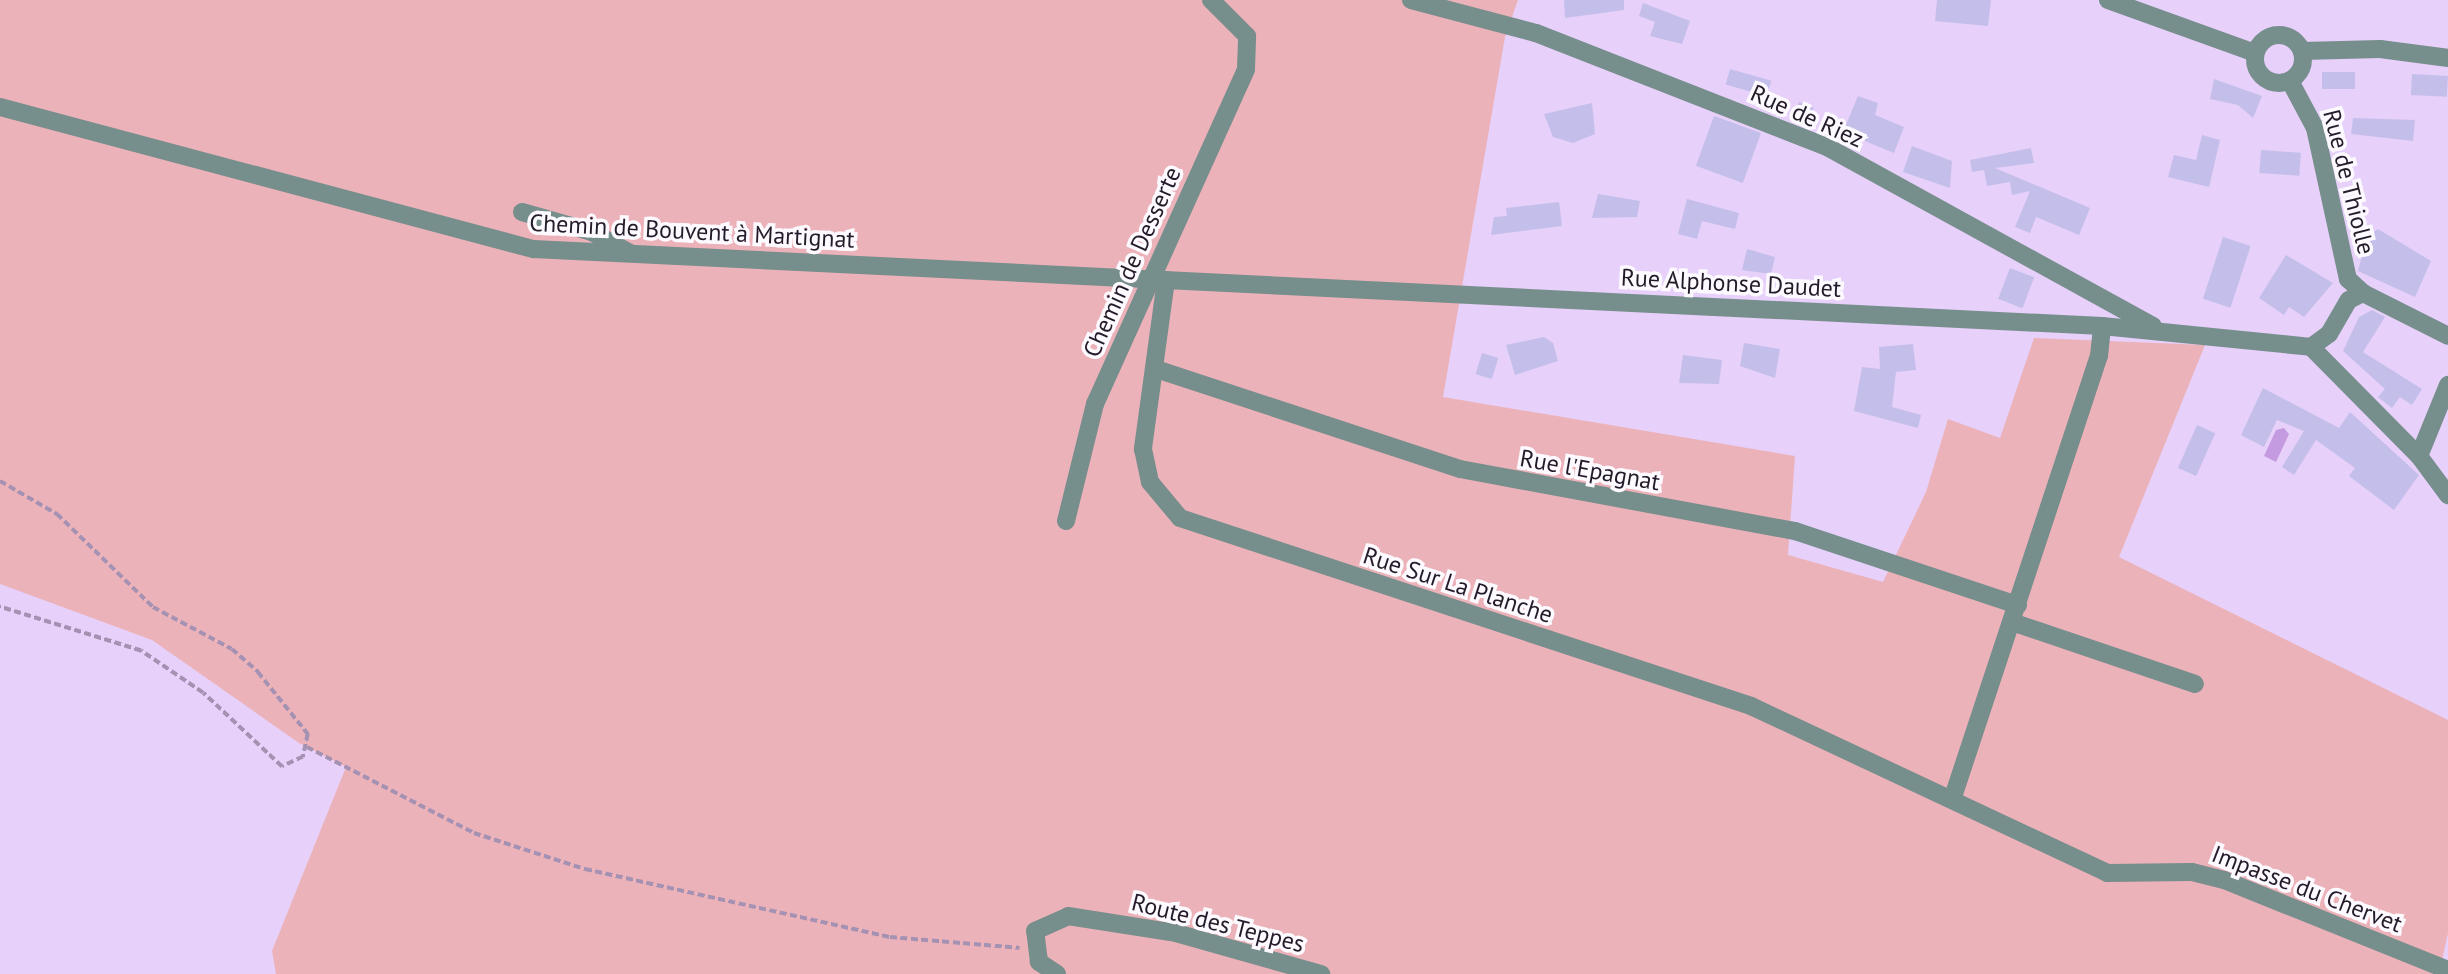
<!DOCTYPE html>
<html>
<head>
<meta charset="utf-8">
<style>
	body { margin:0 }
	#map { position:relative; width:2448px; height:974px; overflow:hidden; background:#e7d0f9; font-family:"PT Sans",sans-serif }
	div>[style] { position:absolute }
	.green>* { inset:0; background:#ecb2b9 }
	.water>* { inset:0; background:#c49ae1 }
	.building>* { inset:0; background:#c4bfea; transform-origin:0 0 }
	.path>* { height:3.5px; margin-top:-1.75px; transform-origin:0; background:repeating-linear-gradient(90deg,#a592b3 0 7px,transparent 0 10.5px) }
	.minor>* { height:18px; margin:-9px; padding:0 9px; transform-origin:9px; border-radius:9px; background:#768e8c }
	.minor>.ring { margin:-9px; padding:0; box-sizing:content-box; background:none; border:18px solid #768e8c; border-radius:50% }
	span { translate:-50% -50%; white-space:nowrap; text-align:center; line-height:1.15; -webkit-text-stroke:7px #fdfaff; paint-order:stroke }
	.street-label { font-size:24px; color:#241b2a }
</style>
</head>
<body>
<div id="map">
	<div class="green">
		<i style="clip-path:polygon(0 0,1518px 0,1505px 37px,1443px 397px,1795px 456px,1788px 555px,1883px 582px,1926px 492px,1948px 419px,2000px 438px,2034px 338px,2205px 345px,2119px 557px,2448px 720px,2448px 933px,2439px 974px,276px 974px,272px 951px,346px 767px,299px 743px,152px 640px,0 584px)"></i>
	</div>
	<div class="water">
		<i style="clip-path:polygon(2284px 428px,2289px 434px,2276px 462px,2264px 456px,2276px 430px)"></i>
	</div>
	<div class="building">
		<i style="clip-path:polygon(1564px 0,1624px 0,1624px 10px,1565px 18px)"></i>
		<i style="clip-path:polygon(1937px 0,1991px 0,1988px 26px,1935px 21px)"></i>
		<i style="clip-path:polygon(1643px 3px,1690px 21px,1682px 44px,1650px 36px,1655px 22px,1639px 16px)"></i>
		<i style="left:1730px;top:69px;width:43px;height:16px;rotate:16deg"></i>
		<i style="left:2355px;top:72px;width:17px;height:33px;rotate:90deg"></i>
		<i style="left:2412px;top:74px;width:36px;height:21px;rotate:3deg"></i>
		<i style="clip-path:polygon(2214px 79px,2262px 96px,2253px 118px,2238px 105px,2210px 99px)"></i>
		<i style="clip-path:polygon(1858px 96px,1878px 103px,1875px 115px,1904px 127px,1894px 153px,1843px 132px)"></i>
		<i style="left:1799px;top:102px;width:16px;height:15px;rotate:22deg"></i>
		<i style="clip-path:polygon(1592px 103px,1595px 134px,1573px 143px,1553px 137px,1544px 114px)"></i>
		<i style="left:1714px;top:116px;width:50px;height:53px;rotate:20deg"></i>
		<i style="clip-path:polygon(2353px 118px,2415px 120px,2413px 141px,2351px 134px)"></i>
		<i style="clip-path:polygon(2202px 135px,2220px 140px,2209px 187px,2168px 177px,2174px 155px,2196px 160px)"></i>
		<i style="clip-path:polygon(1912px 146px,1952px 161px,1950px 188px,1903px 172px)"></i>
		<i style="clip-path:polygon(2031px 148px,2034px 163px,1995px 168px,2090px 208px,2079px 235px,2036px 217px,2030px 233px,2015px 227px,2030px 191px,2012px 195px,2010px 182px,1987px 186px,1984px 170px,1972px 172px,1970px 160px)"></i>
		<i style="left:2261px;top:150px;width:40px;height:23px;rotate:4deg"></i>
		<i style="clip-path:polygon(1598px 194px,1640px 201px,1637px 217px,1592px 218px)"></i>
		<i style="clip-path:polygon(1687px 199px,1739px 213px,1735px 229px,1702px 221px,1697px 239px,1678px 234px)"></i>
		<i style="clip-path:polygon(1559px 202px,1562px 226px,1491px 235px,1494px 217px,1507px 216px,1506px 208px)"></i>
		<i style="clip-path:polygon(2378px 229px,2431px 261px,2415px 297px,2358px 271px,2367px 236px)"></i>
		<i style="left:2223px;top:237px;width:29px;height:65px;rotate:18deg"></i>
		<i style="clip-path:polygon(1747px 249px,1775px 257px,1771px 274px,1742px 270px)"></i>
		<i style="clip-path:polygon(2286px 255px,2333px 283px,2304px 317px,2289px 307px,2284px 315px,2259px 298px)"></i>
		<i style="left:2010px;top:268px;width:26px;height:33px;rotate:21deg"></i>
		<i style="clip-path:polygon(2372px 310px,2385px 317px,2363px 352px,2422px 389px,2412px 405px,2400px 397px,2392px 408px,2378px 397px,2385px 389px,2343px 351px,2359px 317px)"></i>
		<i style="clip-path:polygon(1544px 337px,1553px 343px,1558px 361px,1515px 375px,1506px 345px)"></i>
		<i style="clip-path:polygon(1744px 343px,1780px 349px,1775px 378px,1740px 366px)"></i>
		<i style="clip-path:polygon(1913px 344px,1916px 370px,1896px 372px,1892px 407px,1921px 415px,1918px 428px,1854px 411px,1862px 367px,1880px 369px,1879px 347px)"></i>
		<i style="left:1482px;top:353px;width:17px;height:22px;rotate:17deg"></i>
		<i style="clip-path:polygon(1683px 355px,1722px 360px,1719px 384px,1679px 383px)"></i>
		<i style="clip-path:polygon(2263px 388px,2339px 428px,2350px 412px,2419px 475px,2394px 510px,2349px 476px,2355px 468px,2316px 440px,2294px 475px,2282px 467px,2304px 431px,2277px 420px,2264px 447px,2241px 435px)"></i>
		<i style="left:2197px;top:425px;width:20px;height:47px;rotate:24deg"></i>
	</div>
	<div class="path">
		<i style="left:0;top:481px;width:66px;rotate:30.1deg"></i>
		<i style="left:57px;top:514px;width:134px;rotate:44.1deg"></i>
		<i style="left:153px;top:607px;width:89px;rotate:28deg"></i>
		<i style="left:232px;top:649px;width:35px;rotate:41deg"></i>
		<i style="left:258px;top:672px;width:80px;rotate:51.1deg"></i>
		<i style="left:308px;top:734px;width:24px;rotate:102deg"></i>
		<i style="left:303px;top:757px;width:23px;rotate:155deg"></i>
		<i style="left:282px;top:767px;width:108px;rotate:-136.9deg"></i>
		<i style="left:203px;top:693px;width:75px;rotate:-145.9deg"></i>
		<i style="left:141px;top:651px;width:148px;rotate:-162.7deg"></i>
		<i style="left:307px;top:747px;width:188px;rotate:27.2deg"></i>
		<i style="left:474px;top:833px;width:117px;rotate:18deg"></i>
		<i style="left:585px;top:869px;width:312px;rotate:12.6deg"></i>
		<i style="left:890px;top:937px;width:130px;rotate:4.8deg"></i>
	</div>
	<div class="minor">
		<i style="left:1411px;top:0;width:129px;rotate:14.8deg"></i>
		<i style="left:1536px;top:33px;width:315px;rotate:21.4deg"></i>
		<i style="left:1829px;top:148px;width:370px;rotate:28.8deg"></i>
		<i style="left:2108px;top:0;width:156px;rotate:19.8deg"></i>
		<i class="ring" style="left:2255px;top:35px;width:30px;height:30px"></i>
		<i style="left:2302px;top:51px;width:78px;rotate:-1.5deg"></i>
		<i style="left:2380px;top:49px;width:69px;rotate:7.5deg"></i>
		<i style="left:2290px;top:81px;width:53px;rotate:62deg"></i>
		<i style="left:2315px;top:128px;width:155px;rotate:77.7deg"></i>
		<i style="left:2348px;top:279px;width:21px;rotate:43deg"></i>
		<i style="left:2363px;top:293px;width:95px;rotate:26.8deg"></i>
		<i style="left:0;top:107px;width:552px;rotate:14.92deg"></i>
		<i style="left:533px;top:249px;width:1571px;rotate:2.81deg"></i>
		<i style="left:2102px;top:326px;width:210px;rotate:5.7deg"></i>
		<i style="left:2311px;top:347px;width:153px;rotate:45.3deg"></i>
		<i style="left:2419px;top:456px;width:49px;rotate:53.4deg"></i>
		<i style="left:522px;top:212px;width:73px;rotate:15.9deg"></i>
		<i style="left:592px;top:232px;width:43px;rotate:28.9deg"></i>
		<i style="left:1166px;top:280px;width:171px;rotate:97.8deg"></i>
		<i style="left:1143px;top:449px;width:34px;rotate:78deg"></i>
		<i style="left:1150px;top:482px;width:47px;rotate:50.2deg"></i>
		<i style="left:1180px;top:518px;width:601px;rotate:18.22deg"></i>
		<i style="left:1751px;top:706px;width:393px;rotate:25.1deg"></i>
		<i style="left:2107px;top:873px;width:85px;rotate:-0.7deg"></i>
		<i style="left:2192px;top:872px;width:33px;rotate:14deg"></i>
		<i style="left:2224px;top:880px;width:241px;rotate:21.9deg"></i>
		<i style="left:2311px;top:347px;width:22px;rotate:-36deg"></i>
		<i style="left:2329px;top:334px;width:39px;rotate:-60deg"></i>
		<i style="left:2349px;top:300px;width:16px;rotate:-27deg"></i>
		<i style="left:1156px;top:369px;width:320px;rotate:18.2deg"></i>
		<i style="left:1460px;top:469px;width:341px;rotate:10.5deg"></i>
		<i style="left:1795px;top:531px;width:235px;rotate:18.4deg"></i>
		<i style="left:2419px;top:456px;width:77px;rotate:-67.8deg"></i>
		<i style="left:1066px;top:521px;width:121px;rotate:-76.1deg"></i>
		<i style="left:1095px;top:404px;width:367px;rotate:-65.7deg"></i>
		<i style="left:1246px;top:69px;width:33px;rotate:-88deg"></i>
		<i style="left:1247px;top:36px;width:51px;rotate:-135deg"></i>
		<i style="left:2012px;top:622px;width:193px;rotate:18.7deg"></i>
		<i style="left:1953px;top:797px;width:465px;rotate:-71.7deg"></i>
		<i style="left:2099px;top:356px;width:30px;rotate:-84deg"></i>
		<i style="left:1057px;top:974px;width:22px;rotate:-146deg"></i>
		<i style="left:1039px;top:962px;width:31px;rotate:-97deg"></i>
		<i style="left:1035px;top:931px;width:36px;rotate:-24deg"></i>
		<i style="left:1068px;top:916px;width:109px;rotate:8.9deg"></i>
		<i style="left:1176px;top:933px;width:151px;rotate:15.8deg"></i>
	</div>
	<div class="street-label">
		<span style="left:1807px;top:116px;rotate:24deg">Rue de Riez</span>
		<span style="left:2349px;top:182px;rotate:76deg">Rue de Thiolle</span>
		<span style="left:692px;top:231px;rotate:3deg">Chemin de Bouvent à Martignat</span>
		<span style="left:1132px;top:262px;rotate:-66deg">Chemin de Desserte</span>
		<span style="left:1731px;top:283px;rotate:3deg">Rue Alphonse Daudet</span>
		<span style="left:1590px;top:470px;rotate:10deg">Rue l'Epagnat</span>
		<span style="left:1458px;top:585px;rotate:18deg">Rue Sur La Planche</span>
		<span style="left:2307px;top:889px;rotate:21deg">Impasse du Chervet</span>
		<span style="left:1218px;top:923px;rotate:14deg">Route des Teppes</span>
	</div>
</div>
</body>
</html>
